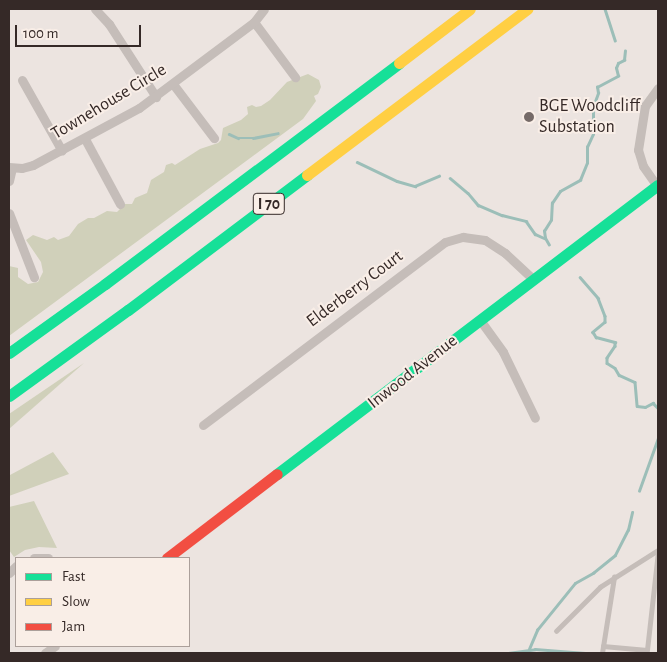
<!DOCTYPE html>
<html>
<head>
<meta charset="utf-8">
<style>
	body { margin:0 }
	#map { position:relative; width:667px; height:662px; overflow:hidden; background:#ece4e0; font-family:"Alegreya Sans",sans-serif }
	div>[style] { position:absolute }
	.green>* { inset:0; background:#d0d0ba }
	.stream>* { height:2.5px; margin:-1.25px; padding:0 1.25px; transform-origin:1.25px; border-radius:1.25px; background:#9cbeb8 }
	.lane>* { height:4.5px; margin:-2.25px; padding:0 2.25px; transform-origin:2.25px; border-radius:2.25px; background:#c5bdb9 }
	.street>* { height:9px; margin:-4.5px; padding:0 4.5px; transform-origin:4.5px; border-radius:4.5px; background:#c5bdb9 }
	.fast>* { height:11px; margin:-5.5px; padding:0 5.5px; transform-origin:5.5px; border-radius:5.5px; background:#16e098 }
	.slow>* { height:11px; margin:-5.5px; padding:0 5.5px; transform-origin:5.5px; border-radius:5.5px; background:#ffcf43 }
	.jam>* { height:11px; margin:-5.5px; padding:0 5.5px; transform-origin:5.5px; border-radius:5.5px; background:#f24e42 }
	.dots>* { width:14px; height:14px; translate:-50% -50%; box-sizing:border-box; border:2px solid #f9eee7; border-radius:50% }
	span { translate:-50% -50%; white-space:nowrap; text-align:center; line-height:1.15; -webkit-text-stroke:4px #f9eee7; paint-order:stroke }
	.shield-label span { padding:1px 4px; background:#f9eee7; border:1px solid; border-radius:4px; -webkit-text-stroke-width:0 }
	.shield-label { font-size:16px; color:#352927; font-weight:700 }
	.street-label { font-size:18px; color:#352927 }
	.poi-label { font-size:18px; color:#352927 }
	.left { translate:0 -50%; text-align:left }
	.frame { position:absolute; inset:0; border:10px solid #352927; pointer-events:none }
	.legend { position:absolute; left:15px; top:557px; width:175px; height:90px; box-sizing:border-box; background:#f9eee7; border:1px solid #ab9f9a; margin:0; padding:6px 9px; list-style:none; font-size:15px; color:#352927 }
	.legend li { display:flex; align-items:center; gap:10px; height:25px }
	.legend b { width:25px; border:1px solid #ab9f9a }
	.scale { position:absolute; left:15px; top:25px; width:126px; height:22px; box-sizing:border-box; border:2px solid #352927; border-top:0; padding-left:6px; font-size:15px; line-height:18px; white-space:nowrap; color:#352927; -webkit-text-stroke:4px #f9eee7; paint-order:stroke }
</style>
</head>
<body>
<div id="map">
	<div class="green">
		<i style="clip-path:polygon(308px 74px,319px 80px,321px 87px,318px 94px,314px 96px,316px 101px,303px 119px,9px 336px,9px 266px,18px 268px,18px 277px,28px 284px,38px 282px,43px 272px,41px 262px,26px 240px,33px 235px,47px 240px,54px 237px,58px 240px,69px 236px,78px 224px,88px 218px,94px 218px,107px 211px,117px 212px,125px 204px,132px 204px,135px 198px,147px 193px,151px 180px,164px 172px,166px 165px,172px 163px,175px 165px,200px 149px,218px 143px,221px 140px,223px 128px,241px 120px,248px 114px,247px 107px,252px 105px,256px 107px,261px 106px,270px 100px,287px 82px)"></i>
		<i style="clip-path:polygon(84px 363px,9px 429px,9px 414px)"></i>
		<i style="clip-path:polygon(53px 452px,69px 474px,9px 496px,9px 473px,10px 475px)"></i>
		<i style="clip-path:polygon(34px 501px,57px 548px,39px 547px,25px 550px,14px 557px,9px 550px,9px 507px)"></i>
	</div>
	<div class="stream">
		<i style="left:605px;top:9px;width:33px;rotate:72deg"></i>
		<i style="left:229px;top:134px;width:10px;rotate:24deg"></i>
		<i style="left:238px;top:138px;width:15px"></i>
		<i style="left:253px;top:138px;width:25px;rotate:-11deg"></i>
		<i style="left:357px;top:162px;width:44px;rotate:25.4deg"></i>
		<i style="left:397px;top:181px;width:19px;rotate:16deg"></i>
		<i style="left:415px;top:186px;width:26px;rotate:-23deg"></i>
		<i style="left:450px;top:178px;width:23px;rotate:40deg"></i>
		<i style="left:468px;top:193px;width:16px;rotate:50deg"></i>
		<i style="left:478px;top:205px;width:26px;rotate:23deg"></i>
		<i style="left:502px;top:215px;width:25px;rotate:14deg"></i>
		<i style="left:526px;top:221px;width:16px;rotate:55deg"></i>
		<i style="left:535px;top:234px;width:10px;rotate:24deg"></i>
		<i style="left:549px;top:245px;width:8px;rotate:-120deg"></i>
		<i style="left:545px;top:238px;width:7px;rotate:-98deg"></i>
		<i style="left:544px;top:231px;width:13px;rotate:-58deg"></i>
		<i style="left:551px;top:220px;width:17px;rotate:-87deg"></i>
		<i style="left:552px;top:203px;width:14px;rotate:-56deg"></i>
		<i style="left:560px;top:191px;width:23px;rotate:-29deg"></i>
		<i style="left:580px;top:180px;width:18px;rotate:-68deg"></i>
		<i style="left:587px;top:163px;width:16px;rotate:-90deg"></i>
		<i style="left:587px;top:147px;width:14px;rotate:-65deg"></i>
		<i style="left:593px;top:134px;width:27px;rotate:-90deg"></i>
		<i style="left:593px;top:107px;width:15px;rotate:-70deg"></i>
		<i style="left:598px;top:93px;width:6px;rotate:-99deg"></i>
		<i style="left:597px;top:87px;width:24px;rotate:-28deg"></i>
		<i style="left:618px;top:76px;width:8px;rotate:-104deg"></i>
		<i style="left:616px;top:68px;width:5px;rotate:-68deg"></i>
		<i style="left:618px;top:63px;width:7px;rotate:-27deg"></i>
		<i style="left:624px;top:60px;width:9px;rotate:-84deg"></i>
		<i style="left:580px;top:277px;width:28px;rotate:49deg"></i>
		<i style="left:598px;top:298px;width:19px;rotate:69deg"></i>
		<i style="left:605px;top:316px;width:6px;rotate:90deg"></i>
		<i style="left:605px;top:322px;width:16px;rotate:140deg"></i>
		<i style="left:593px;top:332px;width:6px;rotate:59deg"></i>
		<i style="left:596px;top:337px;width:20px;rotate:15deg"></i>
		<i style="left:615px;top:342px;width:4px;rotate:90deg"></i>
		<i style="left:615px;top:346px;width:14px;rotate:124deg"></i>
		<i style="left:607px;top:358px;width:5px;rotate:90deg"></i>
		<i style="left:607px;top:363px;width:9px;rotate:32deg"></i>
		<i style="left:615px;top:368px;width:8px;rotate:60deg"></i>
		<i style="left:619px;top:375px;width:17px;rotate:24deg"></i>
		<i style="left:635px;top:382px;width:24px;rotate:85deg"></i>
		<i style="left:637px;top:406px;width:8px;rotate:7deg"></i>
		<i style="left:645px;top:407px;width:9px;rotate:-27deg"></i>
		<i style="left:653px;top:403px;width:7px;rotate:45deg"></i>
		<i style="left:639px;top:491px;width:56px;rotate:-70.3deg"></i>
		<i style="left:529px;top:649px;width:21px;rotate:-67deg"></i>
		<i style="left:537px;top:630px;width:60px;rotate:-51deg"></i>
		<i style="left:575px;top:583px;width:21px;rotate:-29deg"></i>
		<i style="left:593px;top:573px;width:28px;rotate:-39deg"></i>
		<i style="left:615px;top:555px;width:28px;rotate:-63deg"></i>
		<i style="left:628px;top:530px;width:18px;rotate:-77deg"></i>
		<i style="left:508px;top:653px;width:27px;rotate:-8deg"></i>
		<i style="left:535px;top:649px;width:50px;rotate:4.6deg"></i>
	</div>
	<div class="lane">
		<i style="left:556px;top:631px;width:62px;rotate:-45deg"></i>
		<i style="left:600px;top:587px;width:69px;rotate:-32.5deg"></i>
		<i style="left:603px;top:646px;width:44px;rotate:5.2deg"></i>
		<i style="left:647px;top:650px;width:99px;rotate:-83.6deg"></i>
		<i style="left:602px;top:653px;width:77px;rotate:-81deg"></i>
	</div>
	<div class="street">
		<i style="left:95px;top:9px;width:21px;rotate:47deg"></i>
		<i style="left:109px;top:24px;width:87px;rotate:57.2deg"></i>
		<i style="left:254px;top:22px;width:69px;rotate:53.3deg"></i>
		<i style="left:22px;top:80px;width:81px;rotate:60.6deg"></i>
		<i style="left:173px;top:84px;width:68px;rotate:52.8deg"></i>
		<i style="left:85px;top:139px;width:74px;rotate:61.7deg"></i>
		<i style="left:9px;top:167px;width:13px;rotate:4deg"></i>
		<i style="left:22px;top:168px;width:11px;rotate:-15deg"></i>
		<i style="left:33px;top:165px;width:120px;rotate:-28.3deg"></i>
		<i style="left:139px;top:108px;width:144px;rotate:-36.8deg"></i>
		<i style="left:254px;top:22px;width:16px;rotate:-52deg"></i>
		<i style="left:9px;top:181px;width:13px;rotate:-77deg"></i>
		<i style="left:657px;top:186px;width:24px;rotate:-125deg"></i>
		<i style="left:643px;top:166px;width:17px;rotate:-107deg"></i>
		<i style="left:638px;top:150px;width:45px;rotate:-81deg"></i>
		<i style="left:645px;top:106px;width:22px;rotate:-54deg"></i>
		<i style="left:9px;top:213px;width:69px;rotate:68.7deg"></i>
		<i style="left:480px;top:320px;width:39px;rotate:54deg"></i>
		<i style="left:503px;top:352px;width:73px;rotate:64.1deg"></i>
		<i style="left:203px;top:425px;width:303px;rotate:-37.1deg"></i>
		<i style="left:445px;top:242px;width:19px;rotate:-16deg"></i>
		<i style="left:463px;top:237px;width:22px;rotate:8deg"></i>
		<i style="left:485px;top:240px;width:24px;rotate:33deg"></i>
		<i style="left:505px;top:253px;width:38px;rotate:43deg"></i>
		<i style="left:34px;top:558px;width:14px"></i>
		<i style="left:9px;top:573px;width:10px;rotate:-45deg"></i>
		<i style="left:45px;top:653px;width:12px;rotate:-35deg"></i>
	</div>
	<div class="fast">
		<i style="left:9px;top:353px;width:118px;rotate:-35.7deg"></i>
		<i style="left:105px;top:284px;width:368px;rotate:-36.9deg"></i>
		<i style="left:9px;top:396px;width:147px;rotate:-35.9deg"></i>
		<i style="left:128px;top:310px;width:224px;rotate:-37deg"></i>
		<i style="left:277px;top:474px;width:478px;rotate:-37.2deg"></i>
	</div>
	<div class="slow">
		<i style="left:399px;top:63px;width:89px;rotate:-37.3deg"></i>
		<i style="left:307px;top:175px;width:276px;rotate:-37deg"></i>
	</div>
	<div class="jam">
		<i style="left:167px;top:558px;width:138px;rotate:-37.4deg"></i>
	</div>
	<div class="dots">
		<i style="left:529px;top:117px;background:#756a68"></i>
	</div>
	<div class="shield-label">
		<span style="left:269px;top:204px">I 70</span>
	</div>
	<div class="street-label">
		<span style="left:109px;top:102px;rotate:-31deg">Townehouse Circle</span>
		<span style="left:355px;top:289px;rotate:-37deg">Elderberry Court</span>
		<span style="left:413px;top:372px;rotate:-38deg">Inwood Avenue</span>
	</div>
	<div class="poi-label">
		<span class="left" style="left:539px;top:117px">BGE Woodcliff<br>Substation</span>
	</div>
	<div class="frame"></div>
	<ul class="legend">
	<li><b style="height:6px;background:#16e098"></b>Fast</li>
	<li><b style="height:6px;background:#ffcf43"></b>Slow</li>
	<li><b style="height:6px;background:#f24e42"></b>Jam</li>
	</ul>
	<div class="scale">100 m</div>
</div>
</body>
</html>
